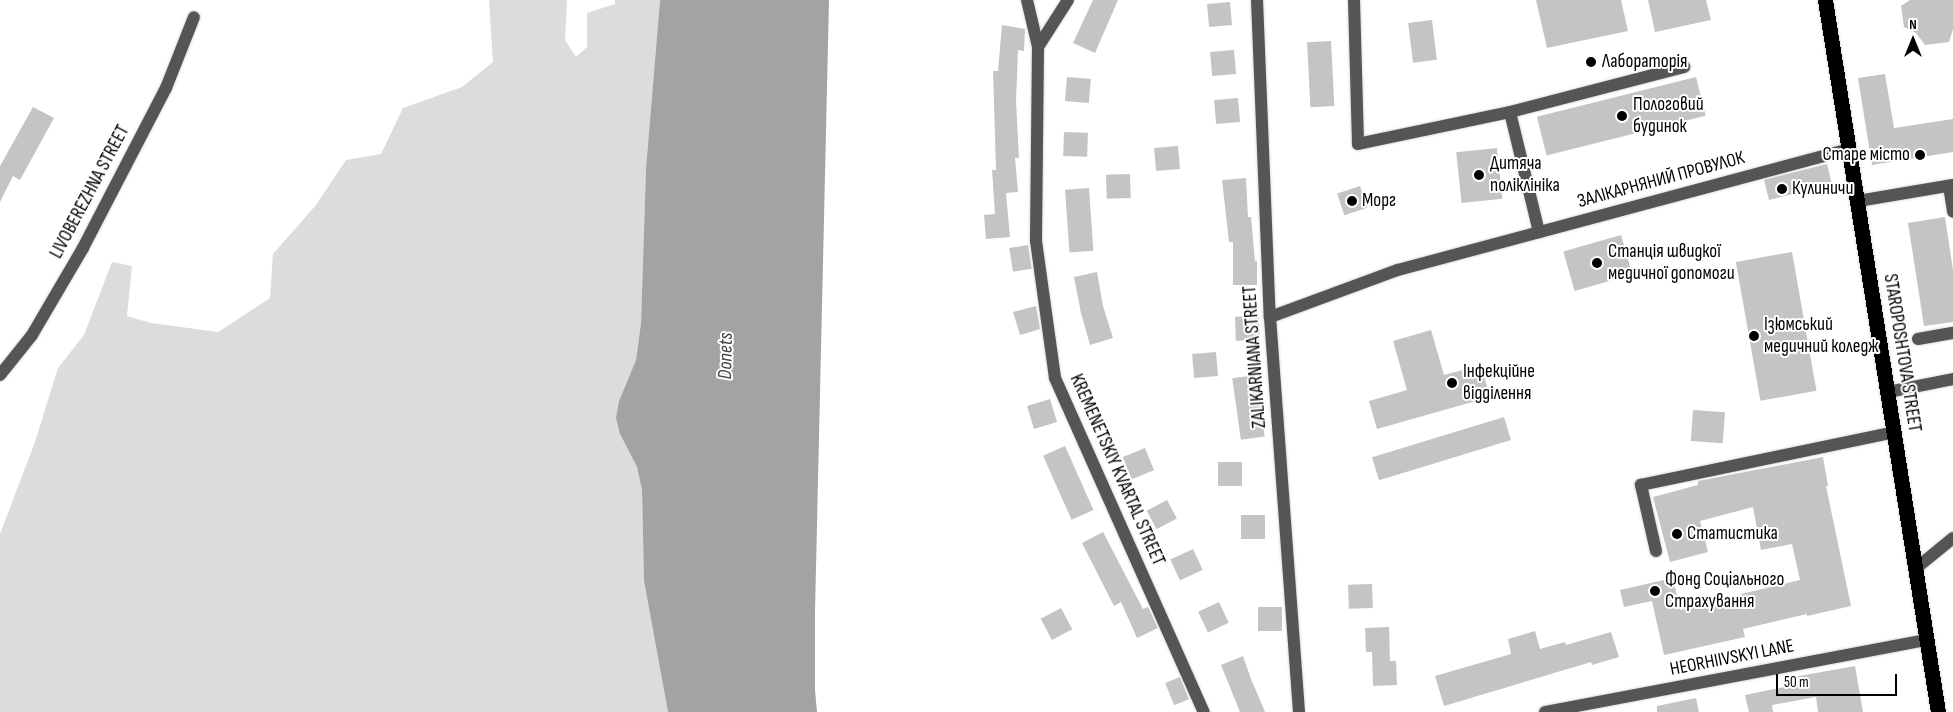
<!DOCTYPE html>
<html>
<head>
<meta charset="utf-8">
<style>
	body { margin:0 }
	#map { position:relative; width:1953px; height:712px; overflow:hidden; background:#fff; font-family:"Sofia Sans Condensed",sans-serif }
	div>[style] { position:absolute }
	.green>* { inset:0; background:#dcdcdc }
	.water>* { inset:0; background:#a3a3a3 }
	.building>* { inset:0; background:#c4c4c4; transform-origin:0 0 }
	.roads { filter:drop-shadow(0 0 1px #dbdbdb) drop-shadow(0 0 1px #dbdbdb) }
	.minor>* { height:12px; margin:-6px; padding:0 6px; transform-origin:6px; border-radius:6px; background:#555 }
	.highway>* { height:15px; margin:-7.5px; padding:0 7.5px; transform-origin:7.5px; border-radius:7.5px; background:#000 }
	.dots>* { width:14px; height:14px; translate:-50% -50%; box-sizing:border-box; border:2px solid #fff; border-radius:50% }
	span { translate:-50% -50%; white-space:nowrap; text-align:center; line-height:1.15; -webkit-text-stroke:4px #fff; paint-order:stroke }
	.poi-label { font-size:19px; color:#000 }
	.left { translate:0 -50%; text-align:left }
	.right { translate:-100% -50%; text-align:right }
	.street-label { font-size:19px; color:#000 }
	.water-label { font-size:20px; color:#444; font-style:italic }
	.north { position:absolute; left:1888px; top:15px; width:50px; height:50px; -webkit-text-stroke:4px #fff; paint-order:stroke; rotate:0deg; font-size:14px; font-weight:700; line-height:20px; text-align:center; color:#000 }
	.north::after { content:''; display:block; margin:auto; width:18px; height:22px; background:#000; clip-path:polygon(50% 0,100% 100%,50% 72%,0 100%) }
	.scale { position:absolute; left:1776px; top:674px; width:121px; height:22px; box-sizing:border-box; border:2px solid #000; border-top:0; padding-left:6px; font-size:15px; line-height:18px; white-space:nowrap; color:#000; -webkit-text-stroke:4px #fff; paint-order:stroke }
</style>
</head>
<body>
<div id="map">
	<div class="green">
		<i style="clip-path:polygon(489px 0,567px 0,565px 40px,576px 57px,587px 47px,587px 13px,615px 4px,615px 0,660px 0,646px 168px,641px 323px,636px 360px,619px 401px,620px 434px,637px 467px,642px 490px,644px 581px,668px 712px,0 712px,0 534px,35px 442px,58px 368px,84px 335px,112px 262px,132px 266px,127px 316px,151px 323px,218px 332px,270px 298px,273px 254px,316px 205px,346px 160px,381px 154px,403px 108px,462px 87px,493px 62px)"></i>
	</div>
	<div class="water">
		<i style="clip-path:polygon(660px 0,829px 0,815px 612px,815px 690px,817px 712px,668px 712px,644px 581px,642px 490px,637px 467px,620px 434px,616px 418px,619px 401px,636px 360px,641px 323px,646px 168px)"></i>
	</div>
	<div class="building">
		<i style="clip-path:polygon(1093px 0,1118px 0,1095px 53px,1073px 43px)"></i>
		<i style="clip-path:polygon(1536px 0,1621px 0,1628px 31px,1547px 48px)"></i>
		<i style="clip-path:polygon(1648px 0,1706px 0,1711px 20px,1655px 32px)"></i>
		<i style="clip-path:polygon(1910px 0,1953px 0,1953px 29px,1949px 42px,1925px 45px,1916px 33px,1904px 27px,1901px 6px)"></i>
		<i style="left:1230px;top:2px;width:23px;height:23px;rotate:85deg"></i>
		<i style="left:1432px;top:20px;width:40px;height:24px;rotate:83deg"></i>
		<i style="clip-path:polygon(1002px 25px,1025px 29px,1024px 51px,1018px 50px,1016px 101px,1019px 158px,1015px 158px,1018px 192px,1006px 193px,1010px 237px,986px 239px,984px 215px,995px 214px,992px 170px,996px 170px,993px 71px,998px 71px)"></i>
		<i style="left:1331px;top:41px;width:65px;height:24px;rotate:87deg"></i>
		<i style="left:1234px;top:50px;width:24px;height:24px;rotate:85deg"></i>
		<i style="clip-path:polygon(1885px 74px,1894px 128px,1953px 119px,1953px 152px,1872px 165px,1858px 78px)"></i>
		<i style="left:1067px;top:77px;width:24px;height:24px;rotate:5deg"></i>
		<i style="left:1696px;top:77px;width:40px;height:164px;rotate:76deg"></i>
		<i style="left:1238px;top:98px;width:24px;height:24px;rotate:85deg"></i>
		<i style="clip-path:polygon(33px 107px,54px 118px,20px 180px,13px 176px,0 202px,0 166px)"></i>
		<i style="left:1064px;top:132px;width:24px;height:24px;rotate:2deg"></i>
		<i style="left:1178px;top:146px;width:23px;height:24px;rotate:85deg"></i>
		<i style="left:1497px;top:148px;width:51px;height:41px;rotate:84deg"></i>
		<i style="left:1827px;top:164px;width:21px;height:65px;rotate:76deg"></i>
		<i style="left:1130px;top:174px;width:24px;height:24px;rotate:88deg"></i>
		<i style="clip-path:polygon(1246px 178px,1248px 217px,1251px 217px,1255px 261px,1257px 261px,1257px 285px,1233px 285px,1233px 242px,1229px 242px,1222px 180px)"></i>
		<i style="left:1360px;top:186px;width:23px;height:24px;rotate:72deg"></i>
		<i style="left:1089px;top:188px;width:63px;height:24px;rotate:86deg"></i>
		<i style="clip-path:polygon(1945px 217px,1953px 270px,1953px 322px,1924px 326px,1908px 223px)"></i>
		<i style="left:1621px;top:235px;width:41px;height:60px;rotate:74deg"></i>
		<i style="left:1028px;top:245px;width:24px;height:19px;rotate:81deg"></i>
		<i style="left:1792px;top:252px;width:141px;height:57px;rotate:80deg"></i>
		<i style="clip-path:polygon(1097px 272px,1103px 306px,1113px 338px,1090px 345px,1081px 313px,1074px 277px)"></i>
		<i style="clip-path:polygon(1036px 306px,1040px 329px,1020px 335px,1013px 312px)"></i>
		<i style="left:1259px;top:316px;width:24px;height:24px;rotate:88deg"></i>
		<i style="clip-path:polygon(1431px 330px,1444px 375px,1481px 365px,1490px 397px,1377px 429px,1369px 401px,1407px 390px,1393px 341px)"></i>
		<i style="left:1216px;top:352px;width:24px;height:24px;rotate:85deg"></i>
		<i style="left:1256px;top:375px;width:62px;height:24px;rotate:82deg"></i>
		<i style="left:1050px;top:399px;width:24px;height:24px;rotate:73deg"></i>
		<i style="left:1693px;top:410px;width:32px;height:31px;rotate:4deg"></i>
		<i style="left:1504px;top:417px;width:24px;height:138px;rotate:73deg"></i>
		<i style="left:1065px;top:446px;width:70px;height:24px;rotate:66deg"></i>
		<i style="left:1145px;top:448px;width:24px;height:24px;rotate:68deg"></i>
		<i style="clip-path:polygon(1823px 457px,1828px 486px,1826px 486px,1851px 606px,1807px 616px,1807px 614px,1743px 629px,1745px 637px,1664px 655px,1652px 601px,1624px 607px,1620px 590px,1673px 578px,1680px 610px,1742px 597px,1741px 594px,1800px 580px,1792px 544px,1761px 550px,1753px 507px,1700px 521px,1708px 552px,1670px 562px,1653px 497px,1698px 485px,1698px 481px)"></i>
		<i style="left:1242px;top:462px;width:24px;height:24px;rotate:90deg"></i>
		<i style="left:1167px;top:500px;width:21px;height:23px;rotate:62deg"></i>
		<i style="left:1265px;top:515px;width:24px;height:24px;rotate:90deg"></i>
		<i style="clip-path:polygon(1103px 532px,1143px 609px,1148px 607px,1158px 628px,1137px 638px,1121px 602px,1114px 606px,1082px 543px)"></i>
		<i style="left:1193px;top:549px;width:23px;height:25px;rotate:65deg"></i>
		<i style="left:1372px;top:584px;width:24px;height:24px;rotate:88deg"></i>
		<i style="left:1219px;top:602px;width:23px;height:23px;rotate:65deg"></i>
		<i style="left:1258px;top:607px;width:24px;height:24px"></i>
		<i style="left:1061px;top:608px;width:24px;height:23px;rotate:62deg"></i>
		<i style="clip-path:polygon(1389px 627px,1390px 661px,1396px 661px,1397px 685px,1373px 686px,1372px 652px,1366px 652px,1365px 628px)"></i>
		<i style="clip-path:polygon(1535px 631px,1540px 649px,1565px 642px,1566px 645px,1611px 632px,1619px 657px,1592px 665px,1591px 662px,1444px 706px,1435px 676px,1511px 654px,1508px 639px)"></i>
		<i style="clip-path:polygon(1243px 656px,1251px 679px,1265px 712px,1240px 712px,1221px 665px)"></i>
		<i style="clip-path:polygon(1855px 666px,1863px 712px,1818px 712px,1816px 697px,1772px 705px,1773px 712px,1749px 712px,1745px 695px,1789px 686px,1788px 678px)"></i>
		<i style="left:1180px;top:677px;width:24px;height:16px;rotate:68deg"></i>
		<i style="clip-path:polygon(1696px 698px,1699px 712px,1657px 712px,1657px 706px)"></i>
	</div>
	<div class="roads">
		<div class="minor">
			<i style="left:1027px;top:0;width:48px;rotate:76.8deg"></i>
			<i style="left:1068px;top:0;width:56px;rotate:122.6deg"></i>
			<i style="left:1038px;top:47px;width:194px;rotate:90.6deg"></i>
			<i style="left:1036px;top:241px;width:138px;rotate:82.1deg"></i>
			<i style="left:1055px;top:378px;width:366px;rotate:66deg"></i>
			<i style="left:1257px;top:0;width:317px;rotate:87.7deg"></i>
			<i style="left:1270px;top:317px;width:396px;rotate:85.8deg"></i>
			<i style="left:1354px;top:0;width:144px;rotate:88.4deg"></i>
			<i style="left:1358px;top:144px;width:155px;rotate:-11.9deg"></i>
			<i style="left:1949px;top:186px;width:26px;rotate:81deg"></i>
			<i style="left:1858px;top:201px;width:96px;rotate:-9.6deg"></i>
			<i style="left:1539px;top:232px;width:123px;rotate:-103.6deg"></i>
			<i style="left:1510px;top:112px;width:180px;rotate:-14.5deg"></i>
			<i style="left:1270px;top:317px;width:136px;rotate:-20.2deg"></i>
			<i style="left:1398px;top:270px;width:465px;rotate:-15deg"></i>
			<i style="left:1918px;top:339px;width:36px;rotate:-10deg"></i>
			<i style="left:0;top:375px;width:51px;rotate:-51.3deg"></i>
			<i style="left:32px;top:335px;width:101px;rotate:-59.6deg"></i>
			<i style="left:83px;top:248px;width:180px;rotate:-62.6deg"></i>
			<i style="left:166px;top:88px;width:76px;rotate:-68.5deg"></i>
			<i style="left:1888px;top:392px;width:66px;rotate:-11.3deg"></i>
			<i style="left:1656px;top:551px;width:68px;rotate:-102.8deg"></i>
			<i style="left:1641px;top:485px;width:258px;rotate:-11.8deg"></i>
			<i style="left:1915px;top:569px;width:49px;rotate:-39.2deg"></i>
			<i style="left:1545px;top:712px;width:389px;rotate:-10.7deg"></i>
		</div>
		<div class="highway">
			<i style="left:1825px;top:0;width:721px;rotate:80.98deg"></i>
		</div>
	</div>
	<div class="dots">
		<i style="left:1591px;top:62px;background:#000"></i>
		<i style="left:1622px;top:116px;background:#000"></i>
		<i style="left:1920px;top:155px;background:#000"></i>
		<i style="left:1479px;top:175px;background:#000"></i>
		<i style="left:1782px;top:189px;background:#000"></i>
		<i style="left:1352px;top:201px;background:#000"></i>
		<i style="left:1597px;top:263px;background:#000"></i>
		<i style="left:1754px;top:336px;background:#000"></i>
		<i style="left:1452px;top:383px;background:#000"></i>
		<i style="left:1677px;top:534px;background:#000"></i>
		<i style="left:1655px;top:591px;background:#000"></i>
	</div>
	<div class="poi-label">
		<span class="left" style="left:1602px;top:62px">Лабораторія</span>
		<span class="left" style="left:1633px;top:116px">Пологовий<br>будинок</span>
		<span class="right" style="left:1910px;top:155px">Старе місто</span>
		<span class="left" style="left:1490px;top:175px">Дитяча<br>поліклініка</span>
		<span class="left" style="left:1792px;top:189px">Кулиничи</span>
		<span class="left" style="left:1362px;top:201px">Морг</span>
		<span class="left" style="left:1608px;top:263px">Станція швидкої<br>медичної допомоги</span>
		<span class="left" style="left:1764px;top:336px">Ізюмський<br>медичний коледж</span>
		<span class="left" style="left:1463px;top:383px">Інфекційне<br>відділення</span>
		<span class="left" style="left:1687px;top:534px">Статистика</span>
		<span class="left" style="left:1665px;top:591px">Фонд Соцiального<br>Страхування</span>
	</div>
	<div class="street-label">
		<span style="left:1661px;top:180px;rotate:-15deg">ЗАЛІКАРНЯНИЙ ПРОВУЛОК</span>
		<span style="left:90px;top:192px;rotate:-62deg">LIVOBEREZHNA STREET</span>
		<span style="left:1902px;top:353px;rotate:81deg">STAROPOSHTOVA STREET</span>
		<span style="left:1255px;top:357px;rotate:-94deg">ZALIKARNIANA STREET</span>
		<span style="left:1117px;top:470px;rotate:66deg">KREMENETSKIY KVARTAL STREET</span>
		<span style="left:1732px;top:658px;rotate:-11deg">HEORHIIVSKYI LANE</span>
	</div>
	<div class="water-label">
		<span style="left:726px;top:356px;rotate:-89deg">Donets</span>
	</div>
	<div class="north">N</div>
	<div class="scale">50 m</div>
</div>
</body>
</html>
